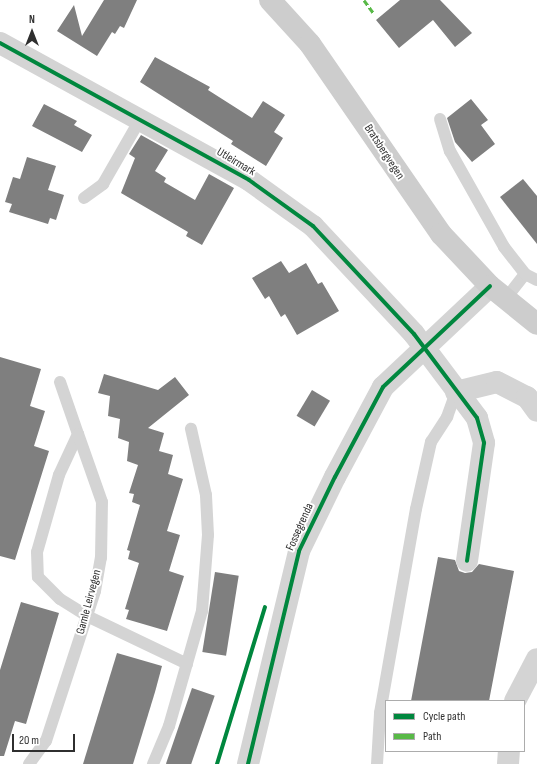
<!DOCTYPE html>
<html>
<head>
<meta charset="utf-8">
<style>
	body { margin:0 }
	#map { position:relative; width:537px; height:764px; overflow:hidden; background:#fff; font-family:"Sofia Sans Condensed",sans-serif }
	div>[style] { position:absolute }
	.building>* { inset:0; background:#7f7f7f; transform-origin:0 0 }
	.service>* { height:12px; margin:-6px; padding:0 6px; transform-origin:6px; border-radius:6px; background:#d4d4d4 }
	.minor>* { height:22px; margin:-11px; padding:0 11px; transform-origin:11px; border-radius:11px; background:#d4d4d4 }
	.tertiary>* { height:22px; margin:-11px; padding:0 11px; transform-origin:11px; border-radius:11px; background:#d4d4d4 }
	.secondary>* { height:22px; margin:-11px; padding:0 11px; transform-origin:11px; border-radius:11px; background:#cdcdcd }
	.quiet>* { height:3px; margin-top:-1.5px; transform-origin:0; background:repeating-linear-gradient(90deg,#58b947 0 6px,transparent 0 9px) }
	.cycleway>* { height:4px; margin:-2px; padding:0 2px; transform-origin:2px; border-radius:2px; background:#00873e }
	span { translate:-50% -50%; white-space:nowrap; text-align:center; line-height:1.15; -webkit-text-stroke:4px #fff; paint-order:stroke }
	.street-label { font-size:12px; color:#2f2f2f }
	.legend { position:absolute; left:385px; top:700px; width:140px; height:52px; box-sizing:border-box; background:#fff; border:1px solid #acacac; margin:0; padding:5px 7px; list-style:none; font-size:12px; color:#2f2f2f }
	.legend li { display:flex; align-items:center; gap:8px; height:20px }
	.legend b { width:20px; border:1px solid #acacac }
	.north { position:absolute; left:12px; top:12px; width:40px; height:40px; -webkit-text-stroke:3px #fff; paint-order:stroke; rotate:0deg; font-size:11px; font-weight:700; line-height:16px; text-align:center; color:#2f2f2f }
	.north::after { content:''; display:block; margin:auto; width:14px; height:18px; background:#2f2f2f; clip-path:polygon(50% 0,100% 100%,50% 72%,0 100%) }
	.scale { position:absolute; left:12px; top:734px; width:63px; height:18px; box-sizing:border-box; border:2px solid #2f2f2f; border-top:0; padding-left:5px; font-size:12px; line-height:14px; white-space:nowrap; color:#2f2f2f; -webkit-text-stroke:3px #fff; paint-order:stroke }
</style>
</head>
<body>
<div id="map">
	<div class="building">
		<i style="clip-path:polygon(104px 0,137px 0,124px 28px,120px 26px,115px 34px,112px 32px,97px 56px,57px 31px,74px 5px,82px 36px)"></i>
		<i style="clip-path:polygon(400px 0,440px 0,472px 33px,455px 47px,433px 20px,399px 48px,376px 20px)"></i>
		<i style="clip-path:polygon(155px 57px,210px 87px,208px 90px,252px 118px,263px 101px,285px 115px,274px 132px,283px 138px,266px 166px,231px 144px,233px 141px,140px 82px)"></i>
		<i style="clip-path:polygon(471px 99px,488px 120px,481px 125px,495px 144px,472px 162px,455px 142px,447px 118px)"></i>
		<i style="clip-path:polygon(44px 104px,77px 121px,74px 125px,92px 135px,82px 152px,32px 126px)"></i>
		<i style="clip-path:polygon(141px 135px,168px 150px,155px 171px,166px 178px,164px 182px,195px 200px,209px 174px,234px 188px,202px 245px,186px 236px,188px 232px,121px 193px,135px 158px,129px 154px)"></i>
		<i style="clip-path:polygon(27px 157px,56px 166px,48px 190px,64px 195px,56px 220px,50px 218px,48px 224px,9px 212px,12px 204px,5px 202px,13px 177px,20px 179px)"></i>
		<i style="clip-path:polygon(523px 179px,537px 196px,537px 244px,500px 197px)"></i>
		<i style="clip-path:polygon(281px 261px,289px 273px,306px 263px,318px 284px,322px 282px,339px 311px,297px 335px,285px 314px,281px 317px,269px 296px,265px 299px,252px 278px)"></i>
		<i style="clip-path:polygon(0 357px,41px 369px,30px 406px,45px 411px,34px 446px,49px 451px,15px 560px,0 556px)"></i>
		<i style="clip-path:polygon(104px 374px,158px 390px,175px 377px,189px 395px,148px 428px,164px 433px,159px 451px,173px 455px,168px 474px,183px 479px,167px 531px,180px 535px,169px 571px,184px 576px,167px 631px,126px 619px,129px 610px,125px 609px,139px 563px,128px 559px,130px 551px,127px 550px,140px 505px,132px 502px,134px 494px,129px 493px,138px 465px,127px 461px,129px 442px,118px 438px,120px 419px,108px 416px,110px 396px,98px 393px)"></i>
		<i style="left:312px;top:390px;width:21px;height:30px;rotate:31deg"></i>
		<i style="clip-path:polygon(438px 557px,455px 560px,459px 571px,465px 573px,472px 572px,479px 564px,514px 571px,489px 701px,411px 701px)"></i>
		<i style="left:215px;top:572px;width:24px;height:81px;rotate:9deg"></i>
		<i style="clip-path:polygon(21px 602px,59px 613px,26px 724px,15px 721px,4px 756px,0 756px,0 670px)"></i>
		<i style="clip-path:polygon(117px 653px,162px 666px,155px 692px,133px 764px,83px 764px)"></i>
		<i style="left:192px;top:688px;width:24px;height:80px;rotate:19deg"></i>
	</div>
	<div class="service">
		<i style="left:440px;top:119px;width:34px;rotate:73deg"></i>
		<i style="left:450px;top:151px;width:110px;rotate:60.6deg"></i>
		<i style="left:504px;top:247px;width:34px;rotate:52deg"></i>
		<i style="left:525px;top:274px;width:31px;rotate:128deg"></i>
		<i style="left:84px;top:198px;width:24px;rotate:-36deg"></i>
		<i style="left:103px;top:184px;width:76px;rotate:-60.1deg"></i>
		<i style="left:525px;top:274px;width:13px;rotate:27deg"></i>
		<i style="left:60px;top:382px;width:55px;rotate:70.9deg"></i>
		<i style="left:78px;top:434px;width:45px;rotate:114.9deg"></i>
		<i style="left:59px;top:475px;width:80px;rotate:105.9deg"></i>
		<i style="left:37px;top:552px;width:25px;rotate:88deg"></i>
		<i style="left:38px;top:577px;width:31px;rotate:45deg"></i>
		<i style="left:60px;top:599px;width:32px;rotate:32deg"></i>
		<i style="left:87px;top:616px;width:111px;rotate:25.6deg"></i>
		<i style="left:29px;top:764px;width:29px;rotate:-54deg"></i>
		<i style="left:46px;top:741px;width:158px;rotate:-71.9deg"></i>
		<i style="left:95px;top:591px;width:34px;rotate:-80deg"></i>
		<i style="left:101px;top:558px;width:56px;rotate:-89deg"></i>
		<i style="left:102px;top:502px;width:72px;rotate:-109.4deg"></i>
		<i style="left:153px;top:764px;width:41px;rotate:-67.2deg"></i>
		<i style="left:169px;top:726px;width:120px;rotate:-74deg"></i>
		<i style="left:202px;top:611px;width:76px;rotate:-85.5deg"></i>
		<i style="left:208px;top:535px;width:40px;rotate:-92.9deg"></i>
		<i style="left:206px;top:495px;width:68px;rotate:-102.8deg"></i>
		<i style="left:377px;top:764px;width:51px;rotate:-86.6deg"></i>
		<i style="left:380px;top:713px;width:207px;rotate:-80deg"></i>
		<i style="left:416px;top:509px;width:69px;rotate:-77.4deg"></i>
		<i style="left:431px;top:442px;width:30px;rotate:-57deg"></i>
		<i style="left:447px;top:417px;width:27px;rotate:-70deg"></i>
	</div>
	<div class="minor">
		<i style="left:0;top:43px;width:284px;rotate:28.8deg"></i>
		<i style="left:249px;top:180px;width:79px;rotate:35.7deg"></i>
		<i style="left:313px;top:226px;width:148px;rotate:46.9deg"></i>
		<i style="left:414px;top:334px;width:105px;rotate:53.1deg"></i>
		<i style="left:477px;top:418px;width:26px;rotate:74deg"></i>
		<i style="left:484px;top:443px;width:119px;rotate:98.2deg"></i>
		<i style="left:456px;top:392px;width:42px;rotate:-13.7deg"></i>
		<i style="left:497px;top:382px;width:34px;rotate:27deg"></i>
		<i style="left:527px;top:397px;width:17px;rotate:54deg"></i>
		<i style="left:515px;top:701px;width:47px;rotate:-62.4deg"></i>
		<i style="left:508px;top:764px;width:13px;rotate:-86deg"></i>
	</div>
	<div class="tertiary">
		<i style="left:248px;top:764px;width:219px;rotate:-76.5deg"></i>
		<i style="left:299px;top:551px;width:82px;rotate:-64.1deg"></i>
		<i style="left:335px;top:477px;width:102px;rotate:-61.9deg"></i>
		<i style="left:383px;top:387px;width:147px;rotate:-43.3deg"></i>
	</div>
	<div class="secondary">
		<i style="left:270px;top:0;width:59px;rotate:47.7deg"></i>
		<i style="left:310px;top:44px;width:231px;rotate:55.4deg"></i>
		<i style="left:441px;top:234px;width:71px;rotate:46.7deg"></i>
		<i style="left:490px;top:286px;width:60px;rotate:39deg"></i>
	</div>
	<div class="quiet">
		<i style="left:364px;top:0;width:17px;rotate:54deg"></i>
	</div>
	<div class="cycleway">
		<i style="left:0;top:43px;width:284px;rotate:28.8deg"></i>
		<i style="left:249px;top:180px;width:79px;rotate:35.7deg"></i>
		<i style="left:313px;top:226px;width:148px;rotate:46.9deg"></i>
		<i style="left:414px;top:334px;width:105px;rotate:53.1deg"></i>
		<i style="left:477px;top:418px;width:26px;rotate:74deg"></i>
		<i style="left:484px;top:443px;width:119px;rotate:98.2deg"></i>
		<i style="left:217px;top:764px;width:164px;rotate:-73deg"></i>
		<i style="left:248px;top:764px;width:219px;rotate:-76.5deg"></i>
		<i style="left:299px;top:551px;width:82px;rotate:-64.1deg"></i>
		<i style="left:335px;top:477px;width:102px;rotate:-61.9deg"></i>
		<i style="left:383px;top:387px;width:147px;rotate:-43.3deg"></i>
	</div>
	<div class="street-label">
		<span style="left:384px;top:152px;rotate:57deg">Bratsbergvegen</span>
		<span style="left:236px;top:162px;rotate:31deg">Utleirmark</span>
		<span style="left:300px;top:527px;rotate:-66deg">Fossegrenda</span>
		<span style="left:89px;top:602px;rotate:-75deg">Gamle Leirvegen</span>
	</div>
	<ul class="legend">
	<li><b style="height:5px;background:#00873e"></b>Cycle path</li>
	<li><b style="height:5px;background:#58b947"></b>Path</li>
	</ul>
	<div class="north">N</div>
	<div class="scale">20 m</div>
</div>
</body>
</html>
